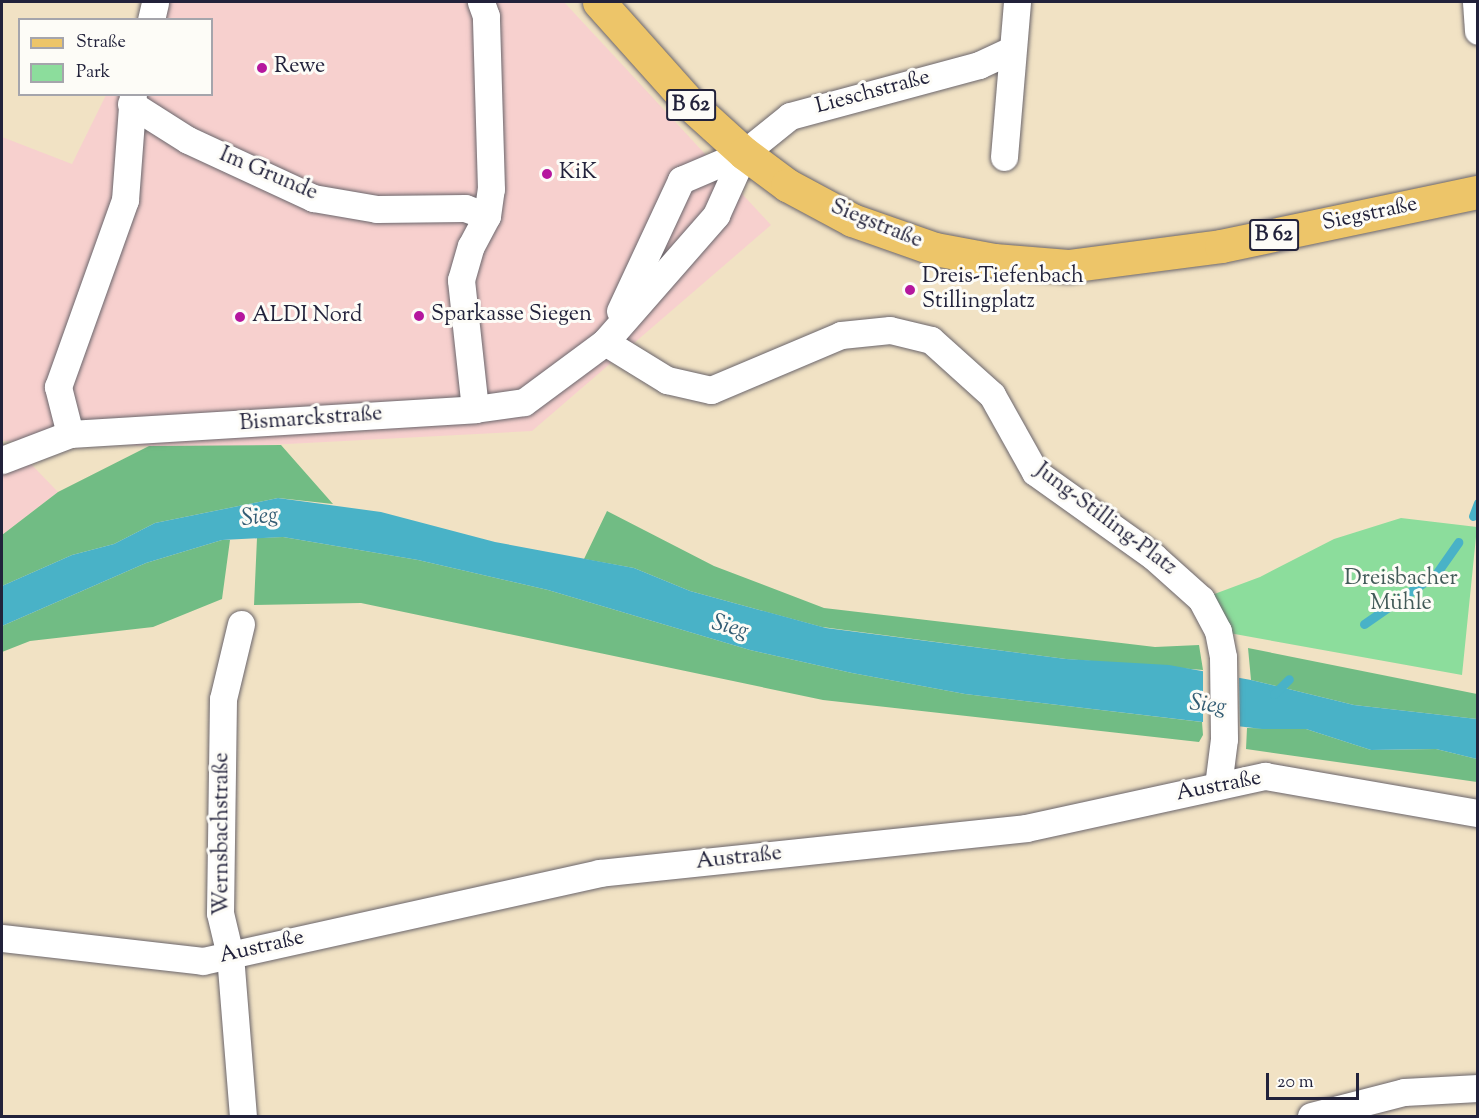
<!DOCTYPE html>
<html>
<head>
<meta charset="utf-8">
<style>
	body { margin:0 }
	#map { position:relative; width:1479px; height:1118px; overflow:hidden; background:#f1e2c4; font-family:"Sorts Mill Goudy",serif }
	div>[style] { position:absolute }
	.built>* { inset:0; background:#f7d0ce }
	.green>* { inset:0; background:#8cdd9c }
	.forest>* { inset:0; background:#71bc84 }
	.water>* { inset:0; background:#49b2c7 }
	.pier>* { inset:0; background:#f1e2c4 }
	.stream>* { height:9px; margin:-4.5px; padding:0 4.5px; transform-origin:4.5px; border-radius:4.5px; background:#49b2c7 }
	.roads { filter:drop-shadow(0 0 2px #6a656b) drop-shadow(0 0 2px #6a656b) }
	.street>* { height:27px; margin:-13.5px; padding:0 13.5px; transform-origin:13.5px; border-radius:13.5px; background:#fff }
	.primary>* { height:33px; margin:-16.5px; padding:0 16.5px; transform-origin:16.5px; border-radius:16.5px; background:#edc569 }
	.dots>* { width:16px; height:16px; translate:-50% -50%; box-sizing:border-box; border:3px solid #fdfcf7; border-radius:50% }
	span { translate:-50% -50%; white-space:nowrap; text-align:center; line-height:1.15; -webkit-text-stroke:6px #fdfcf7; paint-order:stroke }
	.shield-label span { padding:2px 4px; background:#fdfcf7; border:2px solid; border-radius:4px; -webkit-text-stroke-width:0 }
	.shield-label { font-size:21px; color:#22223b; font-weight:700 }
	.poi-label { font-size:22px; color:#22223b }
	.left { translate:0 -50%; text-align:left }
	.street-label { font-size:22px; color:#22223b }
	.park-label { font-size:22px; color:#425a58 }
	.water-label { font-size:24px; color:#325c73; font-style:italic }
	.frame { position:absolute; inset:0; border:3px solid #22223b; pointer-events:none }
	.legend { position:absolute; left:18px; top:18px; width:195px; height:78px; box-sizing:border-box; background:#fdfcf7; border:2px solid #a5a5ac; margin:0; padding:8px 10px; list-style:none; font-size:18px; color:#22223b }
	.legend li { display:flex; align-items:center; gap:12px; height:30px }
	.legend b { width:30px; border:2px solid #a5a5ac }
	.scale { position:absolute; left:1266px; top:1073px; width:93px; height:27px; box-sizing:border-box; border:3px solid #22223b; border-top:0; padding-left:8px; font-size:18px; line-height:21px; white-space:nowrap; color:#22223b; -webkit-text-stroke:4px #fdfcf7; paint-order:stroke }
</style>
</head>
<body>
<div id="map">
	<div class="built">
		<i style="clip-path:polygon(150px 2px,564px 2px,771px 225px,532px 431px,214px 448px,2px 441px,2px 137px,72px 164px,106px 95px,212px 94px,212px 20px,142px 19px)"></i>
		<i style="clip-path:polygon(30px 463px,58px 492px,2px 535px,2px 475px)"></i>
	</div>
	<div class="green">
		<i style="clip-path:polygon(1401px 518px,1477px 527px,1462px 675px,1218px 631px,1201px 599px,1260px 577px,1334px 539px)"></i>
	</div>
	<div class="forest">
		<i style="clip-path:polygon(281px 445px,333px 504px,278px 498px,155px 523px,114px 544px,72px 555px,2px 586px,2px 535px,58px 492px,149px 446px)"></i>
		<i style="clip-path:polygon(607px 511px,714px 566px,824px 608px,1155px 647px,1199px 645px,1203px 670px,1066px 659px,822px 627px,690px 591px,634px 568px,584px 559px)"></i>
		<i style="clip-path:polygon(283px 537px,418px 560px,548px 590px,750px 650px,852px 673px,965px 694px,1202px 722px,1203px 735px,1199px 742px,823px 700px,361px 603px,254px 605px,257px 538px)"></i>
		<i style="clip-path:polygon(222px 540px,230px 540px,222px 599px,153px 627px,30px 641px,2px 652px,2px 626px,146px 563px)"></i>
		<i style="clip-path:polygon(1248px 648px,1477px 694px,1477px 719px,1354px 705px,1251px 680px)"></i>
		<i style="clip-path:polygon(1247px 728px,1306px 729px,1371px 750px,1436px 749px,1477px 759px,1477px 782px,1246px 749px)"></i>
	</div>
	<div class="water">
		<i style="clip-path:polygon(278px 498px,381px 512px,495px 542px,634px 568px,690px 591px,826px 628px,1066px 659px,1169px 665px,1251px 680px,1354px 705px,1477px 719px,1477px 759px,1436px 749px,1371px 750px,1306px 729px,1262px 729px,965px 694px,852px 673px,750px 650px,548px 590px,418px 560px,283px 537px,222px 540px,146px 563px,2px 626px,2px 586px,72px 555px,114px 544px,155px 523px)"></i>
	</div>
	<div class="pier">
		<i style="clip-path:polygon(1203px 668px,1239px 675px,1240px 730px,1203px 725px)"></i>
	</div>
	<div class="stream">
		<i style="left:1473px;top:516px;width:14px;rotate:-69deg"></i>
		<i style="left:1364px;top:624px;width:88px;rotate:-34.8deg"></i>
		<i style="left:1436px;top:574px;width:39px;rotate:-55deg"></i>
		<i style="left:1274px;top:694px;width:21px;rotate:-45deg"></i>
	</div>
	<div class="roads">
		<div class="street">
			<i style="left:1476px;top:2px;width:29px;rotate:86deg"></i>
			<i style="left:151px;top:20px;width:18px;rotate:-77deg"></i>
			<i style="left:131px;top:104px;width:67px;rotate:32.3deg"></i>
			<i style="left:188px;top:140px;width:138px;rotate:24.9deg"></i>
			<i style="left:313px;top:198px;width:65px;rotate:9.8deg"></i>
			<i style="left:377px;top:209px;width:88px;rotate:-0.7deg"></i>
			<i style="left:465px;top:208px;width:23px;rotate:20deg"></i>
			<i style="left:1004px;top:157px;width:156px;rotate:-85.2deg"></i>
			<i style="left:620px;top:311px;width:145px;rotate:-65deg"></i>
			<i style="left:681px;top:180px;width:69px;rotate:-23.2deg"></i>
			<i style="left:744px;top:153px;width:59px;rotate:-38.8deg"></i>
			<i style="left:790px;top:116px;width:196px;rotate:-15.1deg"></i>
			<i style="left:979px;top:65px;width:35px;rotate:-25deg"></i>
			<i style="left:605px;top:342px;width:73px;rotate:31.5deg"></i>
			<i style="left:667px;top:380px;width:45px;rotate:12.8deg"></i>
			<i style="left:711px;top:390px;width:141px;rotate:-22.9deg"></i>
			<i style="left:841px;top:335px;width:49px;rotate:-5.8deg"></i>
			<i style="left:890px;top:330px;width:42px;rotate:13.7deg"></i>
			<i style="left:931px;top:340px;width:82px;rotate:42deg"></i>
			<i style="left:992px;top:395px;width:88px;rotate:60.8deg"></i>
			<i style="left:1035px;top:472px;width:146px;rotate:35.5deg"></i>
			<i style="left:1154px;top:557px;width:63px;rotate:41.8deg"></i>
			<i style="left:1201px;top:599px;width:36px;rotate:62deg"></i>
			<i style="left:1218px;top:631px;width:26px;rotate:79deg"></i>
			<i style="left:1223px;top:657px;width:82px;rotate:89.3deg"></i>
			<i style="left:1224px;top:739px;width:47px;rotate:97.3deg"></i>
			<i style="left:475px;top:409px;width:130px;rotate:-96.2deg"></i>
			<i style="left:461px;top:280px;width:35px;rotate:-74deg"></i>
			<i style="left:471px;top:246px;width:34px;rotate:-62deg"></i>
			<i style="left:487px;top:216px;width:27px;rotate:-82deg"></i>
			<i style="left:491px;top:189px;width:173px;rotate:-91.7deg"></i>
			<i style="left:486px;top:16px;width:15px;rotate:-110deg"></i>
			<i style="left:70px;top:434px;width:49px;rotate:-104.3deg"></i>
			<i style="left:58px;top:387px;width:199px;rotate:-70.3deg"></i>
			<i style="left:125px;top:200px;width:106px;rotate:-85.7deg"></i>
			<i style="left:2px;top:460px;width:73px;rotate:-20.9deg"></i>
			<i style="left:70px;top:434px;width:406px;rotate:-3.5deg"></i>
			<i style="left:475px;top:409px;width:49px;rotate:-8.1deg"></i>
			<i style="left:524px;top:402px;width:101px;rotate:-36.5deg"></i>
			<i style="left:605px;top:342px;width:169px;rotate:-48.8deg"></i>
			<i style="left:716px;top:215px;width:68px;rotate:-65.7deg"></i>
			<i style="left:241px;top:624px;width:77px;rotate:103.5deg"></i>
			<i style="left:223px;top:699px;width:214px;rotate:90.8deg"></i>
			<i style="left:220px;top:913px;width:43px;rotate:76.6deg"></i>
			<i style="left:230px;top:955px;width:162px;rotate:85.4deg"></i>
			<i style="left:2px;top:938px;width:202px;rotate:6.5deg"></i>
			<i style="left:203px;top:961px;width:406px;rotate:-12.5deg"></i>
			<i style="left:599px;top:873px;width:429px;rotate:-6deg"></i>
			<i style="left:1026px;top:828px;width:245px;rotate:-12.3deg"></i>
			<i style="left:1265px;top:776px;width:216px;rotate:9.9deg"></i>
			<i style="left:1311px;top:1116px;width:96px;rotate:-14.5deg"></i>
			<i style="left:1404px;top:1092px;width:74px;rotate:-3.1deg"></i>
		</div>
		<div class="primary">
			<i style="left:599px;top:2px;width:138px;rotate:48.2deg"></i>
			<i style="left:691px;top:105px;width:72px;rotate:42.2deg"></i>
			<i style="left:744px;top:153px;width:54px;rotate:36.7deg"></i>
			<i style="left:787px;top:185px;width:74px;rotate:28.3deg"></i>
			<i style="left:852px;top:220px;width:88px;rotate:19.3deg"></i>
			<i style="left:935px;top:249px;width:60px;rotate:10.6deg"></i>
			<i style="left:994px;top:260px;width:74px;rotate:4.6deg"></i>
			<i style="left:1068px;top:266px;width:154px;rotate:-7.4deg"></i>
			<i style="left:1221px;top:246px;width:263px;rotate:-11.9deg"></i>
		</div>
	</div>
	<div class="dots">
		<i style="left:262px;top:68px;background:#b5179e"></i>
		<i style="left:547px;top:174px;background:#b5179e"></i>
		<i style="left:910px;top:290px;background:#b5179e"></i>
		<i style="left:419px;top:316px;background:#b5179e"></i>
		<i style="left:240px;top:317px;background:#b5179e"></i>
	</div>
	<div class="shield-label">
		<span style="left:691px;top:105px">B 62</span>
		<span style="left:1274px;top:235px">B 62</span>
	</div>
	<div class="poi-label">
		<span class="left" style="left:274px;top:68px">Rewe</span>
		<span class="left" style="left:559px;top:174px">KiK</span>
		<span class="left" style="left:922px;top:290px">Dreis-Tiefenbach<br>Stillingplatz</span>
		<span class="left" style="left:431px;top:316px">Sparkasse Siegen</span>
		<span class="left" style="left:252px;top:317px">ALDI Nord</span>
	</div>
	<div class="street-label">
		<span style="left:873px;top:93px;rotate:-15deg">Lieschstraße</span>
		<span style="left:268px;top:175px;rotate:23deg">Im Grunde</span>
		<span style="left:1370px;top:215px;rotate:-12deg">Siegstraße</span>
		<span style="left:876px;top:225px;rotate:22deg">Siegstraße</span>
		<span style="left:311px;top:420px;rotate:-4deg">Bismarckstraße</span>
		<span style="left:1105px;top:520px;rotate:37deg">Jung-Stilling-Platz</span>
		<span style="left:1219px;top:787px;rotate:-11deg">Austraße</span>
		<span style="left:223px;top:834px;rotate:-90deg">Wernsbachstraße</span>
		<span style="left:739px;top:859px;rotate:-6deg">Austraße</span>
		<span style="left:262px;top:948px;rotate:-13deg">Austraße</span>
	</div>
	<div class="park-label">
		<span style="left:1401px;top:592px">Dreisbacher<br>Mühle</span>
	</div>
	<div class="water-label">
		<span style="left:260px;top:518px;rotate:-6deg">Sieg</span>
		<span style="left:730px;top:628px;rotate:15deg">Sieg</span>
		<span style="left:1208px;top:706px;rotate:7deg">Sieg</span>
	</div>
	<div class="frame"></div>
	<ul class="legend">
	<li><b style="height:8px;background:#edc569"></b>Straße</li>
	<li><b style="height:16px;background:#8cdd9c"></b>Park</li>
	</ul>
	<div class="scale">20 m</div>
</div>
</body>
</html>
